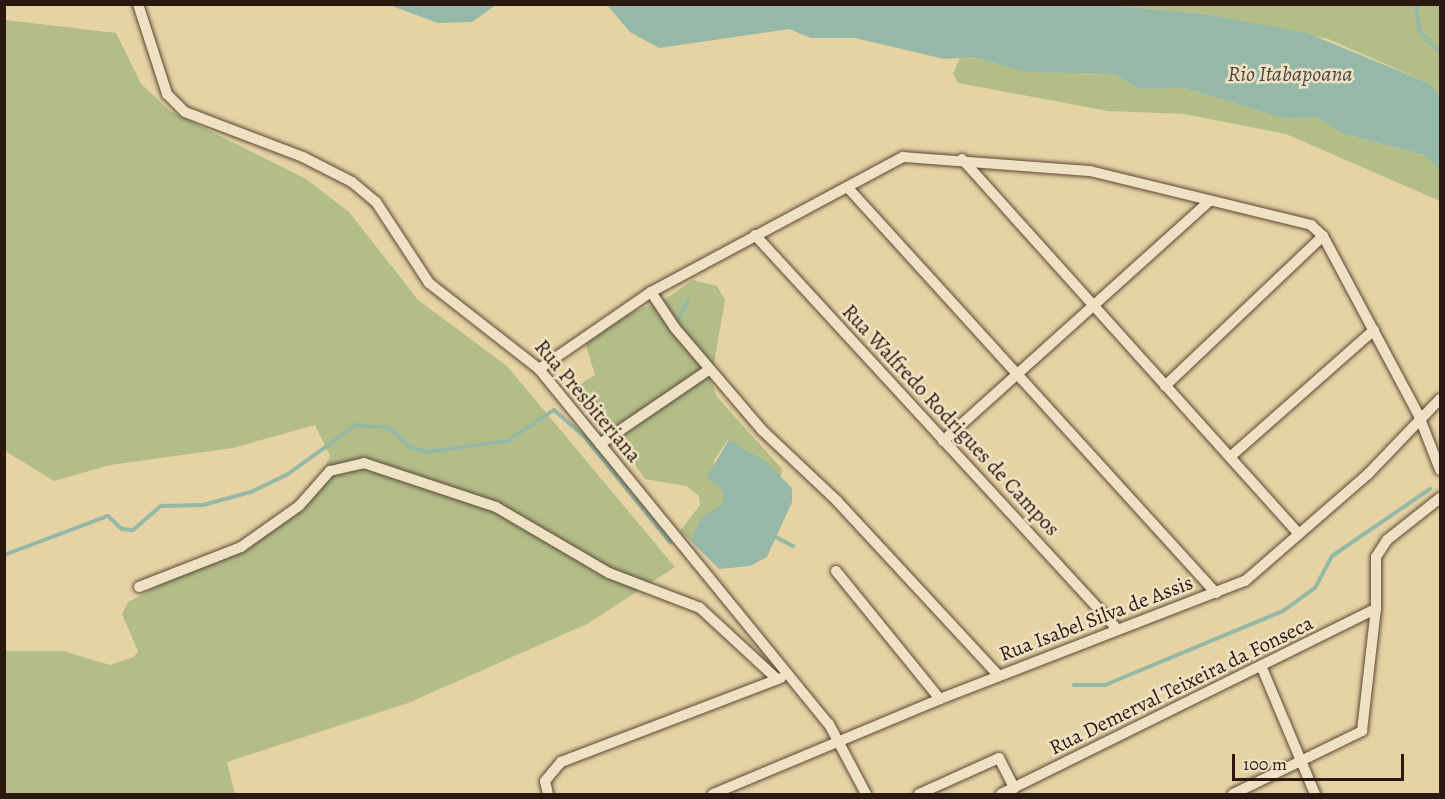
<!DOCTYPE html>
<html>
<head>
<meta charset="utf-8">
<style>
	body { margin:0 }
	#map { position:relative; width:1445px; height:799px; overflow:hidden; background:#e6d3a4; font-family:Alegreya,serif }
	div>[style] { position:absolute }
	.green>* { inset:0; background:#b2bd88 }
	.water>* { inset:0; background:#96b8a6 }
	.stream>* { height:4px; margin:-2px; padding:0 2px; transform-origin:2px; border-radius:2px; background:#96b8a6 }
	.roads { filter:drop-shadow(0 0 2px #5a4836) drop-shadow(0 0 2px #5a4836) }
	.street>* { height:10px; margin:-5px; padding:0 5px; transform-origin:5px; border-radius:5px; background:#efe2c4 }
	span { translate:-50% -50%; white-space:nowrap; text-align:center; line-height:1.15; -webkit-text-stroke:5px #efe2c4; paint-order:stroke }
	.street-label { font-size:21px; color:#2b1911 }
	.water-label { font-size:22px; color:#4b493e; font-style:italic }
	.frame { position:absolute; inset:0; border:6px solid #2b1911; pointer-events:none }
	.scale { position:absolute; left:1232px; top:754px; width:172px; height:27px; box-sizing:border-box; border:3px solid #2b1911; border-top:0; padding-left:8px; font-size:18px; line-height:21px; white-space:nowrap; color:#2b1911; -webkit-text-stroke:4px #efe2c4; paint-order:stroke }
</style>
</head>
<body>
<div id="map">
	<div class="green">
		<i style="clip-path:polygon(1108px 5px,1440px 5px,1440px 97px,1431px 84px,1328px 39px,1205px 14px)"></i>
		<i style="clip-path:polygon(5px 20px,116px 33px,141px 84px,170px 111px,306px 179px,349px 212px,418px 300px,507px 366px,675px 567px,587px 624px,408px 703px,227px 762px,235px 794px,5px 794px,5px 651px,63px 651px,110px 665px,134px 657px,138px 651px,122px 614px,128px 602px,266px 530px,315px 488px,330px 456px,315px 425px,233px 448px,110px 465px,54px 481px,5px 451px)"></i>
		<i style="clip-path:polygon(974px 57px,1025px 72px,1114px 74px,1140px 89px,1184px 88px,1286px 119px,1315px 117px,1344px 134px,1424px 155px,1440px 170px,1440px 201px,1286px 134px,1184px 114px,1108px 111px,958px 83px,953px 74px,960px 58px)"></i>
		<i style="clip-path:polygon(693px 280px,717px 286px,725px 300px,711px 381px,717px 397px,782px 469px,781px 477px,728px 440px,714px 460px,713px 480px,723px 492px,723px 504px,706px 516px,691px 541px,680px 531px,700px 505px,699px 496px,686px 486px,645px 479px,579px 385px,595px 375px,585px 343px,605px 323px,664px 300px)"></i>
	</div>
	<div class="water">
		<i style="clip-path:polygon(389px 5px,496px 5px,472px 22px,438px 23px)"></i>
		<i style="clip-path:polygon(607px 5px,1108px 5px,1205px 14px,1307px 33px,1431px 84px,1440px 97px,1440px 170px,1424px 155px,1344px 134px,1315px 117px,1286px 119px,1184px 88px,1140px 89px,1114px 74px,1025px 72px,974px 57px,944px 59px,855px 38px,811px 38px,789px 29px,659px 48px,630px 32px)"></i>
		<i style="clip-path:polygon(729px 440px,766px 462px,792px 488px,792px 502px,767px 557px,750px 566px,719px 569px,691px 541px,701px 518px,723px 504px,723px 492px,707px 476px)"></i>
	</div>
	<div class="stream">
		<i style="left:1416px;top:4px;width:28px;rotate:82deg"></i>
		<i style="left:1420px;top:32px;width:28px;rotate:45deg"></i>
		<i style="left:677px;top:321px;width:23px;rotate:-61deg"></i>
		<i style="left:772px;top:535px;width:24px;rotate:28deg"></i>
		<i style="left:4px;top:555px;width:111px;rotate:-20.6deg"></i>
		<i style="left:108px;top:516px;width:19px;rotate:43deg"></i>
		<i style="left:122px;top:529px;width:11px;rotate:5deg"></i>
		<i style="left:133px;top:530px;width:37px;rotate:-41deg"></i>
		<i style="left:161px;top:506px;width:42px;rotate:-1.4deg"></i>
		<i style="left:203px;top:505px;width:50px;rotate:-15.2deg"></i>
		<i style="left:251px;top:492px;width:41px;rotate:-25.9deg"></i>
		<i style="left:288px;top:474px;width:84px;rotate:-35.8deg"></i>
		<i style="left:356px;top:425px;width:34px;rotate:5deg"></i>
		<i style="left:390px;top:428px;width:28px;rotate:44deg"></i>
		<i style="left:410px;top:447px;width:17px;rotate:17deg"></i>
		<i style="left:426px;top:452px;width:82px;rotate:-7.7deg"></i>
		<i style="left:507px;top:441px;width:56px;rotate:-33.4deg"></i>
		<i style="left:554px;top:410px;width:38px;rotate:41deg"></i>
		<i style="left:583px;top:435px;width:138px;rotate:50.9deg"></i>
		<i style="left:1074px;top:685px;width:31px"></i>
		<i style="left:1105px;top:685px;width:193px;rotate:-22.6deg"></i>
		<i style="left:1283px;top:611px;width:39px;rotate:-36deg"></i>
		<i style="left:1315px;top:588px;width:36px;rotate:-62deg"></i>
		<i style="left:1332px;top:556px;width:119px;rotate:-34.4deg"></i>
	</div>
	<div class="roads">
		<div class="street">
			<i style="left:138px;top:4px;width:95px;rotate:72.1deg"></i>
			<i style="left:167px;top:94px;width:25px;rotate:45deg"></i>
			<i style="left:185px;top:112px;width:126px;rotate:20.9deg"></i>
			<i style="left:303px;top:157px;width:55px;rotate:27deg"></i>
			<i style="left:352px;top:182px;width:31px;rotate:40deg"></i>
			<i style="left:376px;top:202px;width:97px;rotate:56.8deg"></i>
			<i style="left:429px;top:283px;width:140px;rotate:38deg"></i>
			<i style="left:539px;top:369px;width:458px;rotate:50.8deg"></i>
			<i style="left:829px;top:724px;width:79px;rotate:62.1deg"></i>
			<i style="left:962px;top:159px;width:504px;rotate:48.06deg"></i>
			<i style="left:849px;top:189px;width:546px;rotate:47.75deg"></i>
			<i style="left:755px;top:235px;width:536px;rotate:47.42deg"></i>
			<i style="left:651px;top:292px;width:43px;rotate:56.3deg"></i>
			<i style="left:675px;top:328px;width:134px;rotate:49.5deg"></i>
			<i style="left:762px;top:430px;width:103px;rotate:43.4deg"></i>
			<i style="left:837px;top:501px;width:238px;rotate:47.2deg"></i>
			<i style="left:539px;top:369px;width:136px;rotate:-34.5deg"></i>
			<i style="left:651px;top:292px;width:286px;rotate:-28.2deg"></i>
			<i style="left:903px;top:157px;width:188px;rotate:4.3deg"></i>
			<i style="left:1090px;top:171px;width:228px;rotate:13.7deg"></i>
			<i style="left:1311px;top:225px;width:16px;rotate:43deg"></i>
			<i style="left:1323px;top:236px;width:204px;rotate:61.9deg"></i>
			<i style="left:1419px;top:416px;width:58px;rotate:68.7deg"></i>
			<i style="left:1165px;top:386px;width:218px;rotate:-43.5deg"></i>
			<i style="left:943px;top:441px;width:359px;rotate:-42deg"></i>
			<i style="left:600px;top:444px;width:133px;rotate:-34.3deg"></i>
			<i style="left:1230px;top:457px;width:192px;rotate:-41.4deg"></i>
			<i style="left:836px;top:571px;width:165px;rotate:50.9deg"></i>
			<i style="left:139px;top:587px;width:110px;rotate:-21.4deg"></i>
			<i style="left:241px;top:547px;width:71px;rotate:-35.3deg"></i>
			<i style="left:299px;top:506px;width:47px;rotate:-48.5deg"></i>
			<i style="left:330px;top:471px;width:35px;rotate:-13deg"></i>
			<i style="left:364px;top:463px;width:139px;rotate:18.4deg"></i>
			<i style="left:496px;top:507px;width:131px;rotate:30.3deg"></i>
			<i style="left:609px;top:573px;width:97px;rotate:21deg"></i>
			<i style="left:700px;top:608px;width:105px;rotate:42.7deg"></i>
			<i style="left:1262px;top:668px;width:137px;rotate:67.2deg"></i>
			<i style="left:548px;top:794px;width:13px;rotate:-103deg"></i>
			<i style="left:545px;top:781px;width:25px;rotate:-50deg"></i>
			<i style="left:561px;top:762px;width:235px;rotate:-20.9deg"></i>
			<i style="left:713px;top:794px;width:246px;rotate:-22.7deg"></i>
			<i style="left:940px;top:699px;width:327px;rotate:-21.2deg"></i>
			<i style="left:1245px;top:581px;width:163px;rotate:-41deg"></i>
			<i style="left:1368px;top:474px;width:104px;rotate:-46.2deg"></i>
			<i style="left:919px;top:794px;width:88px;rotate:-24.2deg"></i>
			<i style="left:999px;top:758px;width:34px;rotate:63deg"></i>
			<i style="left:1001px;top:794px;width:418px;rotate:-26.3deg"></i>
			<i style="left:1233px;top:794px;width:144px;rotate:-26deg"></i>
			<i style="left:1362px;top:731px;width:123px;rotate:-83.5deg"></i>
			<i style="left:1376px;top:609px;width:52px;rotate:-90deg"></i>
			<i style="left:1376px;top:557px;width:20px;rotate:-57deg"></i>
			<i style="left:1387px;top:540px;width:68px;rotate:-38.4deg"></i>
		</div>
	</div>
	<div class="street-label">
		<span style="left:588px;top:401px;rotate:50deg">Rua Presbiteriana</span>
		<span style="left:951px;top:420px;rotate:47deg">Rua Walfredo Rodrigues de Campos</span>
		<span style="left:1096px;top:618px;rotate:-21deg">Rua Isabel Silva de Assis</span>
		<span style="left:1181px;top:685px;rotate:-26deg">Rua Demerval Teixeira da Fonseca</span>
	</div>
	<div class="water-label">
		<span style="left:1290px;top:75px">Rio Itabapoana</span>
	</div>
	<div class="frame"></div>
	<div class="scale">100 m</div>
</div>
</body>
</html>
